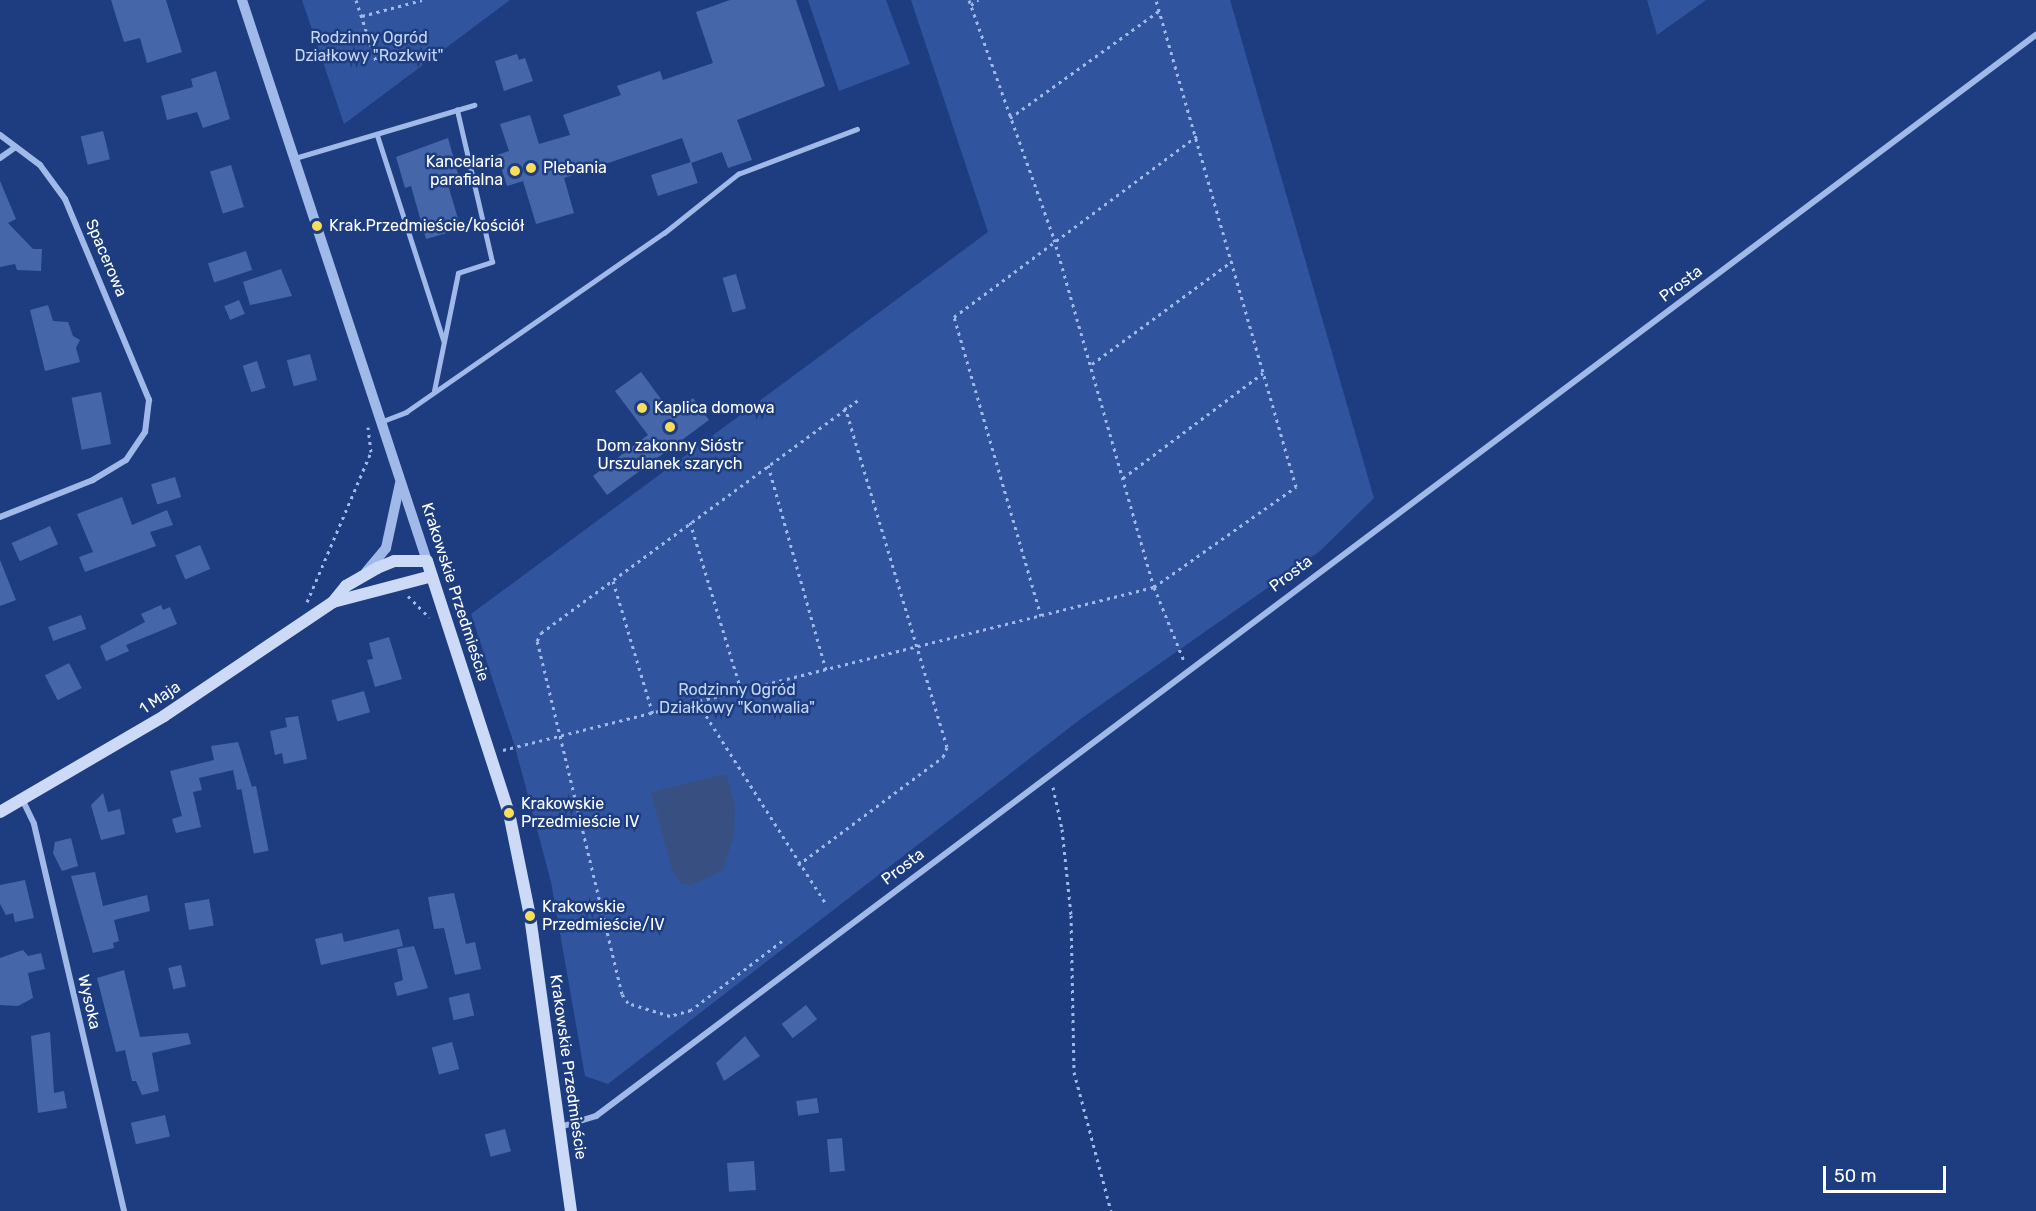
<!DOCTYPE html>
<html>
<head>
<meta charset="utf-8">
<style>
	body { margin:0 }
	#map { position:relative; width:2036px; height:1211px; overflow:hidden; background:#1d3d80; font-family:Rubik,sans-serif }
	div>[style] { position:absolute }
	.green>* { inset:0; background:#30559e }
	.water>* { inset:0; background:#384f81 }
	.building>* { inset:0; background:#4567aa; transform-origin:0 0 }
	.path>* { height:3px; margin-top:-1.5px; transform-origin:0; background:repeating-linear-gradient(90deg,#a0b9e9 0 3px,transparent 0 7.5px) }
	.service>* { height:4.5px; margin:-2.25px; padding:0 2.25px; transform-origin:2.25px; border-radius:2.25px; background:#a0b9e9 }
	.minor>* { height:6px; margin:-3px; padding:0 3px; transform-origin:3px; border-radius:3px; background:#a0b9e9 }
	.tertiary>* { height:10px; margin:-5px; padding:0 5px; transform-origin:5px; border-radius:5px; background:#a0b9e9 }
	.secondary>* { height:12px; margin:-6px; padding:0 6px; transform-origin:6px; border-radius:6px; background:#ccd9f7 }
	.dots>* { width:16px; height:16px; translate:-50% -50%; box-sizing:border-box; border:3px solid #1d3d80; border-radius:50% }
	span { translate:-50% -50%; white-space:nowrap; text-align:center; line-height:1.15; -webkit-text-stroke:5px #1d3d80; paint-order:stroke }
	.park-label { font-size:16px; color:#c5d6f7 }
	.poi-label { font-size:16px; color:#fff }
	.right { translate:-100% -50%; text-align:right }
	.left { translate:0 -50%; text-align:left }
	.street-label { font-size:16px; color:#fff }
	.scale { position:absolute; left:1823px; top:1166px; width:123px; height:27px; box-sizing:border-box; border:3px solid #fff; border-top:0; padding-left:8px; font-size:18px; line-height:21px; white-space:nowrap; color:#fff; -webkit-text-stroke:4px #1d3d80; paint-order:stroke }
</style>
</head>
<body>
<div id="map">
	<div class="green">
		<i style="clip-path:polygon(302px 0,510px 0,344px 124px)"></i>
		<i style="clip-path:polygon(808px 0,886px 0,910px 64px,839px 91px)"></i>
		<i style="clip-path:polygon(911px 0,1230px 0,1374px 498px,1320px 551px,1082px 718px,608px 1084px,585px 1076px,551px 882px,515px 747px,471px 614px,988px 232px)"></i>
		<i style="clip-path:polygon(1647px 0,1706px 0,1657px 35px)"></i>
	</div>
	<div class="water">
		<i style="clip-path:polygon(726px 774px,735px 806px,734px 834px,723px 870px,691px 885px,681px 883px,673px 873px,651px 792px)"></i>
	</div>
	<div class="building">
		<i style="clip-path:polygon(111px 0,166px 0,182px 52px,147px 63px,140px 38px,124px 42px)"></i>
		<i style="clip-path:polygon(730px 0,796px 0,825px 86px,737px 120px,752px 160px,728px 168px,722px 152px,691px 163px,682px 138px,564px 178px,574px 213px,536px 224px,523px 181px,507px 186px,497px 155px,509px 151px,500px 124px,530px 115px,539px 144px,570px 135px,563px 115px,621px 95px,617px 86px,660px 71px,663px 80px,713px 63px,696px 12px)"></i>
		<i style="clip-path:polygon(517px 54px,519px 60px,525px 58px,533px 81px,504px 91px,495px 61px)"></i>
		<i style="clip-path:polygon(216px 71px,230px 119px,203px 128px,197px 112px,167px 120px,161px 96px,193px 87px,191px 79px)"></i>
		<i style="left:103px;top:131px;width:29px;height:23px;rotate:76deg"></i>
		<i style="clip-path:polygon(448px 138px,458px 174px,446px 178px,461px 229px,426px 239px,411px 186px,405px 188px,396px 157px)"></i>
		<i style="left:691px;top:162px;width:22px;height:42px;rotate:72deg"></i>
		<i style="left:231px;top:165px;width:44px;height:22px;rotate:73deg"></i>
		<i style="clip-path:polygon(0 181px,16px 219px,8px 223px,33px 249px,42px 249px,41px 271px,17px 270px,15px 264px,0 267px)"></i>
		<i style="left:246px;top:251px;width:20px;height:40px;rotate:72deg"></i>
		<i style="clip-path:polygon(281px 269px,292px 296px,250px 305px,243px 282px)"></i>
		<i style="left:736px;top:274px;width:36px;height:14px;rotate:74deg"></i>
		<i style="left:239px;top:300px;width:15px;height:16px;rotate:67deg"></i>
		<i style="clip-path:polygon(48px 305px,53px 321px,68px 322px,73px 336px,80px 340px,76px 348px,80px 362px,45px 371px,30px 310px)"></i>
		<i style="left:310px;top:354px;width:27px;height:24px;rotate:75deg"></i>
		<i style="left:257px;top:361px;width:28px;height:15px;rotate:72deg"></i>
		<i style="clip-path:polygon(641px 372px,672px 414px,693px 398px,709px 420px,607px 495px,593px 476px,648px 435px,615px 391px)"></i>
		<i style="left:101px;top:392px;width:53px;height:30px;rotate:79deg"></i>
		<i style="left:175px;top:477px;width:21px;height:25px;rotate:73deg"></i>
		<i style="clip-path:polygon(122px 497px,132px 525px,167px 510px,173px 525px,150px 532px,156px 546px,85px 572px,79px 557px,93px 552px,77px 514px)"></i>
		<i style="left:50px;top:526px;width:20px;height:42px;rotate:66deg"></i>
		<i style="left:200px;top:545px;width:26px;height:27px;rotate:67deg"></i>
		<i style="clip-path:polygon(0 560px,16px 600px,0 606px)"></i>
		<i style="clip-path:polygon(161px 605px,163px 610px,170px 607px,177px 624px,126px 645px,129px 651px,106px 661px,100px 646px,145px 622px,141px 614px)"></i>
		<i style="left:81px;top:615px;width:15px;height:35px;rotate:70deg"></i>
		<i style="clip-path:polygon(389px 637px,402px 679px,375px 687px,367px 660px,373px 659px,369px 643px)"></i>
		<i style="left:69px;top:663px;width:28px;height:27px;rotate:63deg"></i>
		<i style="left:364px;top:691px;width:22px;height:34px;rotate:74deg"></i>
		<i style="clip-path:polygon(298px 716px,307px 759px,284px 764px,282px 753px,275px 755px,270px 731px,287px 727px,285px 718px)"></i>
		<i style="clip-path:polygon(238px 742px,252px 787px,237px 790px,233px 770px,199px 778px,202px 790px,193px 792px,201px 827px,176px 833px,172px 819px,182px 816px,170px 771px,214px 760px,211px 746px)"></i>
		<i style="left:256px;top:786px;width:66px;height:15px;rotate:79deg"></i>
		<i style="clip-path:polygon(103px 793px,108px 812px,120px 809px,125px 834px,101px 840px,91px 805px)"></i>
		<i style="clip-path:polygon(71px 838px,78px 866px,62px 871px,53px 853px,55px 842px)"></i>
		<i style="clip-path:polygon(95px 872px,103px 906px,147px 895px,150px 911px,114px 920px,119px 941px,113px 943px,114px 948px,93px 953px,71px 876px)"></i>
		<i style="clip-path:polygon(25px 880px,34px 918px,15px 922px,13px 913px,6px 915px,0 904px,0 885px)"></i>
		<i style="clip-path:polygon(454px 893px,466px 944px,475px 942px,481px 969px,455px 975px,444px 928px,434px 929px,428px 897px)"></i>
		<i style="left:209px;top:899px;width:27px;height:25px;rotate:80deg"></i>
		<i style="clip-path:polygon(399px 929px,403px 946px,321px 965px,315px 939px,342px 933px,344px 942px)"></i>
		<i style="clip-path:polygon(414px 946px,428px 988px,397px 996px,394px 983px,403px 980px,397px 949px)"></i>
		<i style="clip-path:polygon(23px 950px,28px 956px,41px 953px,45px 969px,28px 973px,33px 998px,18px 1006px,0 1005px,0 958px)"></i>
		<i style="left:181px;top:965px;width:22px;height:13px;rotate:77deg"></i>
		<i style="clip-path:polygon(124px 970px,140px 1037px,188px 1033px,191px 1044px,152px 1053px,159px 1091px,142px 1095px,136px 1081px,132px 1081px,125px 1050px,116px 1052px,97px 978px)"></i>
		<i style="left:469px;top:993px;width:23px;height:21px;rotate:77deg"></i>
		<i style="left:806px;top:1005px;width:18px;height:31px;rotate:52deg"></i>
		<i style="clip-path:polygon(50px 1032px,54px 1093px,64px 1091px,67px 1108px,38px 1113px,31px 1036px)"></i>
		<i style="clip-path:polygon(745px 1036px,760px 1056px,724px 1081px,716px 1063px)"></i>
		<i style="left:452px;top:1042px;width:28px;height:21px;rotate:75deg"></i>
		<i style="left:817px;top:1098px;width:15px;height:21px;rotate:82deg"></i>
		<i style="left:165px;top:1115px;width:22px;height:35px;rotate:77deg"></i>
		<i style="left:505px;top:1129px;width:23px;height:21px;rotate:75deg"></i>
		<i style="left:842px;top:1138px;width:33px;height:15px;rotate:85deg"></i>
		<i style="left:754px;top:1161px;width:29px;height:27px;rotate:86deg"></i>
	</div>
	<div class="path">
		<i style="left:356px;top:0;width:67px;rotate:71.8deg"></i>
		<i style="left:969px;top:0;width:254px;rotate:70.4deg"></i>
		<i style="left:1054px;top:239px;width:362px;rotate:74deg"></i>
		<i style="left:1154px;top:587px;width:80px;rotate:67.9deg"></i>
		<i style="left:971px;top:5px;width:9px;rotate:-36deg"></i>
		<i style="left:362px;top:16px;width:62px;rotate:-14.9deg"></i>
		<i style="left:1010px;top:118px;width:183px;rotate:-35.7deg"></i>
		<i style="left:1092px;top:364px;width:174px;rotate:-36.3deg"></i>
		<i style="left:768px;top:465px;width:213px;rotate:74.2deg"></i>
		<i style="left:1123px;top:478px;width:175px;rotate:-36.9deg"></i>
		<i style="left:690px;top:522px;width:176px;rotate:73.1deg"></i>
		<i style="left:613px;top:581px;width:139px;rotate:73.3deg"></i>
		<i style="left:408px;top:596px;width:30px;rotate:45deg"></i>
		<i style="left:307px;top:602px;width:163px;rotate:-66.9deg"></i>
		<i style="left:371px;top:452px;width:25px;rotate:-97deg"></i>
		<i style="left:1041px;top:616px;width:311px;rotate:-106.2deg"></i>
		<i style="left:954px;top:317px;width:303px;rotate:-36.7deg"></i>
		<i style="left:698px;top:703px;width:238px;rotate:57.5deg"></i>
		<i style="left:503px;top:750px;width:671px;rotate:-14.06deg"></i>
		<i style="left:1154px;top:587px;width:174px;rotate:-35.2deg"></i>
		<i style="left:1296px;top:487px;width:507px;rotate:-106.04deg"></i>
		<i style="left:1053px;top:787px;width:43px;rotate:77.9deg"></i>
		<i style="left:1062px;top:829px;width:86px;rotate:84deg"></i>
		<i style="left:1071px;top:915px;width:157px;rotate:88.9deg"></i>
		<i style="left:1074px;top:1072px;width:144px;rotate:75.1deg"></i>
		<i style="left:798px;top:865px;width:181px;rotate:-36.7deg"></i>
		<i style="left:943px;top:757px;width:11px;rotate:-68deg"></i>
		<i style="left:947px;top:747px;width:355px;rotate:-106.7deg"></i>
		<i style="left:782px;top:941px;width:114px;rotate:142.8deg"></i>
		<i style="left:691px;top:1010px;width:22px;rotate:164deg"></i>
		<i style="left:670px;top:1016px;width:44px;rotate:-162.8deg"></i>
		<i style="left:628px;top:1003px;width:11px;rotate:-124deg"></i>
		<i style="left:622px;top:994px;width:363px;rotate:-103.5deg"></i>
		<i style="left:537px;top:641px;width:9px;rotate:-63deg"></i>
		<i style="left:541px;top:633px;width:397px;rotate:-36.3deg"></i>
		<i style="left:570px;top:1101px;width:14px;rotate:30deg"></i>
	</div>
	<div class="service">
		<i style="left:377px;top:134px;width:218px;rotate:72.1deg"></i>
		<i style="left:295px;top:158px;width:187px;rotate:-16.5deg"></i>
		<i style="left:434px;top:391px;width:120px;rotate:-78.5deg"></i>
		<i style="left:458px;top:273px;width:36px;rotate:-18deg"></i>
		<i style="left:492px;top:262px;width:156px;rotate:-103deg"></i>
		<i style="left:383px;top:421px;width:25px;rotate:-21deg"></i>
		<i style="left:406px;top:412px;width:314px;rotate:-34.8deg"></i>
		<i style="left:664px;top:233px;width:95px;rotate:-38.6deg"></i>
		<i style="left:738px;top:174px;width:127px;rotate:-20.7deg"></i>
	</div>
	<div class="minor">
		<i style="left:0;top:135px;width:50px;rotate:36.9deg"></i>
		<i style="left:40px;top:165px;width:42px;rotate:53.7deg"></i>
		<i style="left:65px;top:199px;width:218px;rotate:67.3deg"></i>
		<i style="left:149px;top:400px;width:32px;rotate:97deg"></i>
		<i style="left:145px;top:432px;width:34px;rotate:124deg"></i>
		<i style="left:126px;top:460px;width:39px;rotate:149deg"></i>
		<i style="left:93px;top:480px;width:100px;rotate:158.3deg"></i>
		<i style="left:0;top:158px;width:19px;rotate:-35deg"></i>
		<i style="left:23px;top:801px;width:25px;rotate:64deg"></i>
		<i style="left:34px;top:824px;width:397px;rotate:76.9deg"></i>
		<i style="left:560px;top:1127px;width:38px;rotate:-17deg"></i>
		<i style="left:596px;top:1116px;width:1801px;rotate:-36.9deg"></i>
	</div>
	<div class="tertiary">
		<i style="left:242px;top:0;width:591px;rotate:71.75deg"></i>
		<i style="left:366px;top:572px;width:31px;rotate:-50deg"></i>
		<i style="left:386px;top:548px;width:66px;rotate:-77.8deg"></i>
	</div>
	<div class="secondary">
		<i style="left:333px;top:602px;width:21px;rotate:-51deg"></i>
		<i style="left:346px;top:586px;width:36px;rotate:-30deg"></i>
		<i style="left:377px;top:568px;width:18px;rotate:-22deg"></i>
		<i style="left:394px;top:561px;width:33px"></i>
		<i style="left:427px;top:561px;width:265px;rotate:72deg"></i>
		<i style="left:509px;top:813px;width:105px;rotate:78.5deg"></i>
		<i style="left:530px;top:916px;width:298px;rotate:82.1deg"></i>
		<i style="left:0;top:812px;width:190px;rotate:-30.3deg"></i>
		<i style="left:164px;top:716px;width:204px;rotate:-34deg"></i>
		<i style="left:333px;top:602px;width:102px;rotate:-14.7deg"></i>
	</div>
	<div class="dots">
		<i style="left:531px;top:168px;background:#f9de5e"></i>
		<i style="left:515px;top:171px;background:#f9de5e"></i>
		<i style="left:317px;top:226px;background:#f9de5e"></i>
		<i style="left:642px;top:408px;background:#f9de5e"></i>
		<i style="left:670px;top:427px;background:#f9de5e"></i>
		<i style="left:509px;top:813px;background:#f9de5e"></i>
		<i style="left:530px;top:916px;background:#f9de5e"></i>
	</div>
	<div class="park-label">
		<span style="left:369px;top:47px">Rodzinny Ogród<br>Działkowy "Rozkwit"</span>
		<span style="left:737px;top:699px">Rodzinny Ogród<br>Działkowy "Konwalia"</span>
	</div>
	<div class="poi-label">
		<span class="right" style="left:503px;top:171px">Kancelaria<br>parafialna</span>
		<span class="left" style="left:543px;top:168px">Plebania</span>
		<span class="left" style="left:329px;top:226px">Krak.Przedmieście/kościół</span>
		<span class="left" style="left:654px;top:408px">Kaplica domowa</span>
		<span style="left:670px;top:455px">Dom zakonny Sióstr<br>Urszulanek szarych</span>
		<span class="left" style="left:521px;top:813px">Krakowskie<br>Przedmieście IV</span>
		<span class="left" style="left:542px;top:916px">Krakowskie<br>Przedmieście/IV</span>
	</div>
	<div class="street-label">
		<span style="left:106px;top:258px;rotate:67deg">Spacerowa</span>
		<span style="left:1681px;top:284px;rotate:-37deg">Prosta</span>
		<span style="left:1291px;top:574px;rotate:-37deg">Prosta</span>
		<span style="left:455px;top:592px;rotate:72deg">Krakowskie Przedmieście</span>
		<span style="left:160px;top:698px;rotate:-34deg">1 Maja</span>
		<span style="left:903px;top:867px;rotate:-37deg">Prosta</span>
		<span style="left:89px;top:1002px;rotate:77deg">Wysoka</span>
		<span style="left:568px;top:1067px;rotate:82deg">Krakowskie Przedmieście</span>
	</div>
	<div class="scale">50 m</div>
</div>
</body>
</html>
